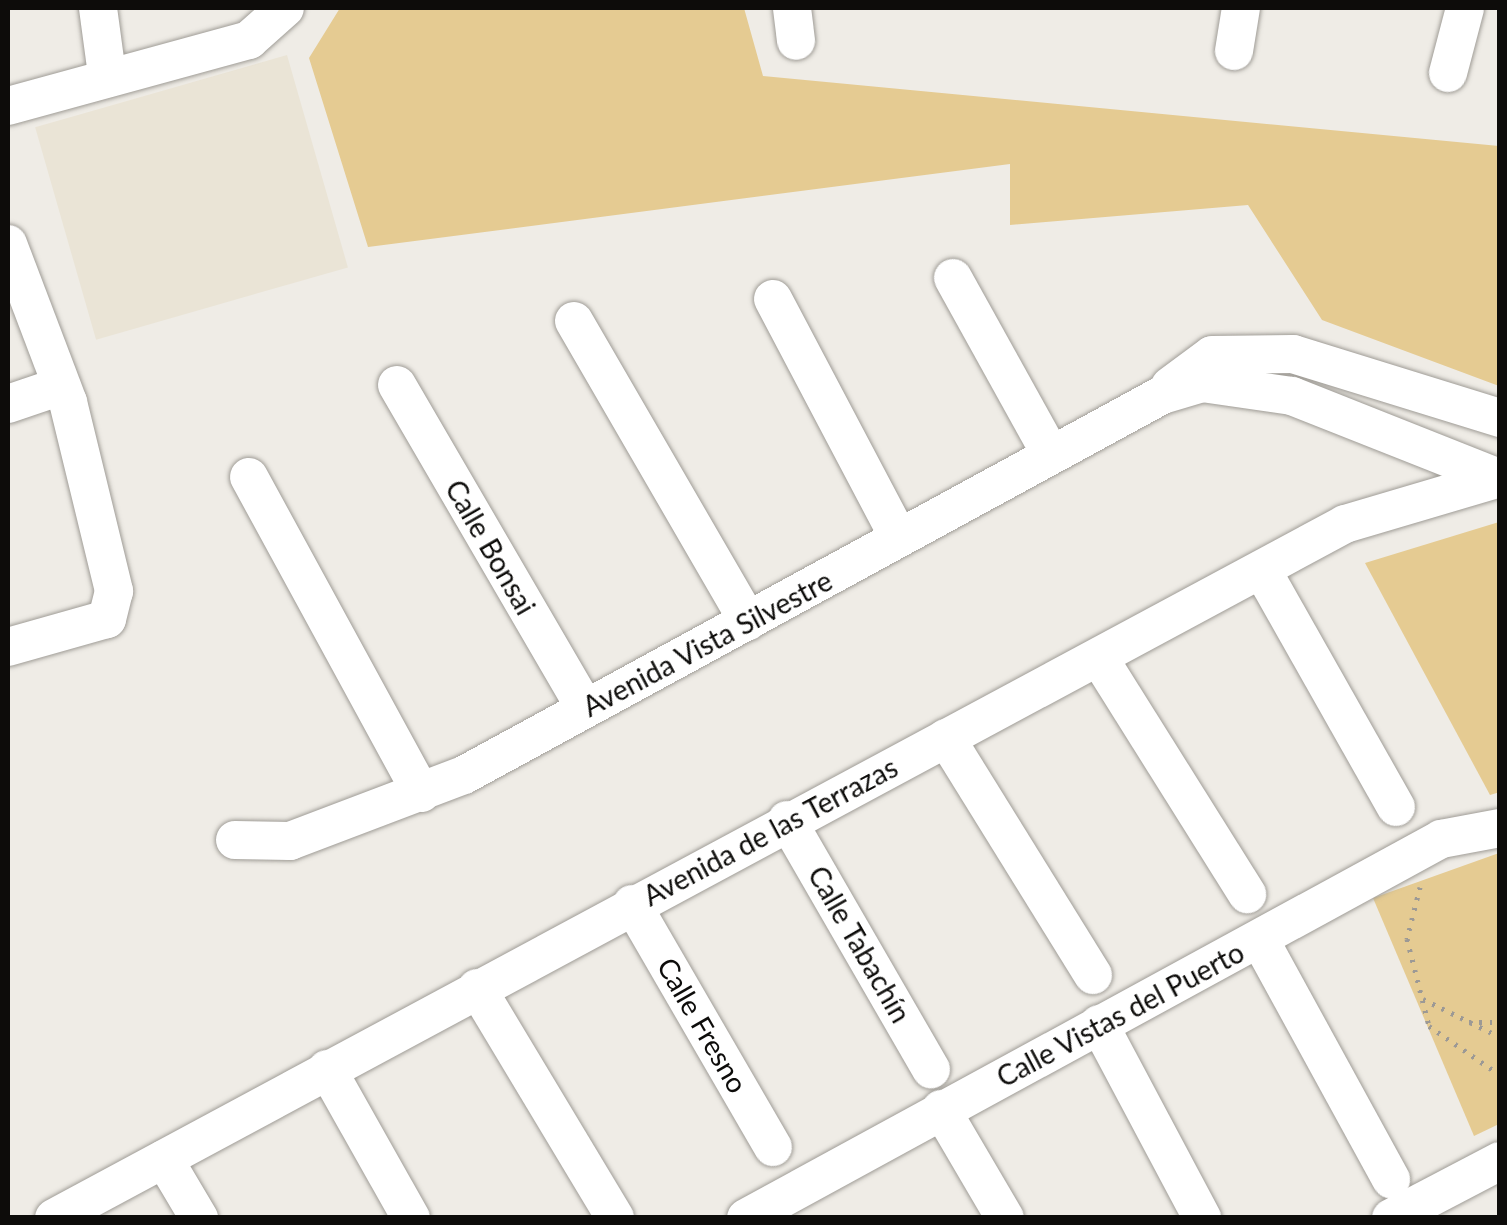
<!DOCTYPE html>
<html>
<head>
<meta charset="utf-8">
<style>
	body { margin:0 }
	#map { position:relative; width:1507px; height:1225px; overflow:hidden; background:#efece6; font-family:Lato,sans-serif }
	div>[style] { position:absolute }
	.built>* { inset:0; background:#eae4d6; transform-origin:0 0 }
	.green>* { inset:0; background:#e5cb92 }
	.path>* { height:5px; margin-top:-2.5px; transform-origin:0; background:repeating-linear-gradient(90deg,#9c9995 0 2.5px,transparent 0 10.5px) }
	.roads { filter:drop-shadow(0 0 2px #9f9c96) drop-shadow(0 0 2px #9f9c96) }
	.minor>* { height:38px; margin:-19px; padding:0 19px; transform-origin:19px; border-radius:19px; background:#fff }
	span { translate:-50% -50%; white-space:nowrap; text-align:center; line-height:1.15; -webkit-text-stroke:10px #fff; paint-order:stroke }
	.street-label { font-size:28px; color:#0d0c0a }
	.frame { position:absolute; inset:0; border:10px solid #0d0c0a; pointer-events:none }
</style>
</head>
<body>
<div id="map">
	<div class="built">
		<i style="left:287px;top:55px;width:221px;height:262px;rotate:74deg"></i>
	</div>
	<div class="green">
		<i style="clip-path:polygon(340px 8px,744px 8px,763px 76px,1499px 146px,1499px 386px,1322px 320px,1248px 205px,1010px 225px,1010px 164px,368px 247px,309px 58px)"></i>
		<i style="clip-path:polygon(1499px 522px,1500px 792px,1490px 795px,1365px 563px)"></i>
		<i style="clip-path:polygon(1499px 853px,1499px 1124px,1474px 1136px,1373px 898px)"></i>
	</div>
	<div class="path">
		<i style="left:1420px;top:887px;width:54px;rotate:104deg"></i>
		<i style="left:1407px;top:939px;width:90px;rotate:75.8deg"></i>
		<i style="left:1429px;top:1026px;width:86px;rotate:34.6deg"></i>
		<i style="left:1423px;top:999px;width:86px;rotate:26.3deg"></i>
		<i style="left:1469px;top:1022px;width:31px"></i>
	</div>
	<div class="roads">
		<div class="minor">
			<i style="left:98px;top:8px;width:68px;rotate:82.3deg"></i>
			<i style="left:792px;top:8px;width:33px;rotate:83deg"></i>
			<i style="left:1234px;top:51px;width:44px;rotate:-80.8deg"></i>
			<i style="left:1448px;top:73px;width:67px;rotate:-75.3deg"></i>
			<i style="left:8px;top:106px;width:250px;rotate:-15.3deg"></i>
			<i style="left:249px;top:40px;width:48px;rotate:-41.6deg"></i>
			<i style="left:8px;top:244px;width:169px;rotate:69.2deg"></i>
			<i style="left:68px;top:402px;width:195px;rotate:76.3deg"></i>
			<i style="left:114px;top:591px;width:29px;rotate:104deg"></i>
			<i style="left:107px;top:619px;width:103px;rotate:164.2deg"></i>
			<i style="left:953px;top:278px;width:202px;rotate:61deg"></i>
			<i style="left:773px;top:299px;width:270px;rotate:62.2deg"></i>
			<i style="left:574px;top:321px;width:347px;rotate:59.9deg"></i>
			<i style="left:397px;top:385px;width:374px;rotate:59.8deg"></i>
			<i style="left:1170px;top:386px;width:52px;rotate:-36.4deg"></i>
			<i style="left:1212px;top:355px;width:81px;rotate:-0.7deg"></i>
			<i style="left:1293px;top:354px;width:217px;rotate:17.2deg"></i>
			<i style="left:8px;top:404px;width:56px;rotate:-18.8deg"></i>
			<i style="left:249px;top:477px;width:360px;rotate:61.4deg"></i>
			<i style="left:1263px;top:572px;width:270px;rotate:60.5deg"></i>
			<i style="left:1099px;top:658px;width:279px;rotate:57.9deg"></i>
			<i style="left:946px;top:738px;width:279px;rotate:58.2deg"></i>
			<i style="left:787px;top:820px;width:288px;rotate:60deg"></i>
			<i style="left:235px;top:840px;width:55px;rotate:1deg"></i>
			<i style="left:290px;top:841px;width:186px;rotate:-20.8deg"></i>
			<i style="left:464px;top:775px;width:795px;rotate:-28.56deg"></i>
			<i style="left:1162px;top:395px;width:42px;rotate:-16.7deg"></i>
			<i style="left:1202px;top:383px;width:91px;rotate:8.2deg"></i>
			<i style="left:1292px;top:396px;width:223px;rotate:21.6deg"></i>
			<i style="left:632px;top:904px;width:281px;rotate:59.9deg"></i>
			<i style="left:1260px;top:940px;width:273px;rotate:61.3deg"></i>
			<i style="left:477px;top:988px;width:268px;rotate:59deg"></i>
			<i style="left:1099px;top:1024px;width:220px;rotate:62deg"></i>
			<i style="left:327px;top:1069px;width:171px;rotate:60.6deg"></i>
			<i style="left:941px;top:1109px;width:126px;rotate:59.6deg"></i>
			<i style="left:164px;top:1159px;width:69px;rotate:59.3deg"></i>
			<i style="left:54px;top:1218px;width:1466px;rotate:-28.26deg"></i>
			<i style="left:1345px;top:524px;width:162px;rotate:-16.5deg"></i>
			<i style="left:746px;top:1218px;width:792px;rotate:-28.6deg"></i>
			<i style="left:1441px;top:839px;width:60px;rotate:-10.6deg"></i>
			<i style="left:1391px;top:1218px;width:123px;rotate:-27.6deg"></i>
		</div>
	</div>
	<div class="street-label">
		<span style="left:491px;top:547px;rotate:60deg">Calle Bonsai</span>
		<span style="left:707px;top:643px;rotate:-28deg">Avenida Vista Silvestre</span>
		<span style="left:770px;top:831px;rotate:-28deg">Avenida de las Terrazas</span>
		<span style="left:860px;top:944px;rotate:60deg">Calle Tabachín</span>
		<span style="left:1120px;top:1014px;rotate:-28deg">Calle Vistas del Puerto</span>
		<span style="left:703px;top:1025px;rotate:60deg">Calle Fresno</span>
	</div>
	<div class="frame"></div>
</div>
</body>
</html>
